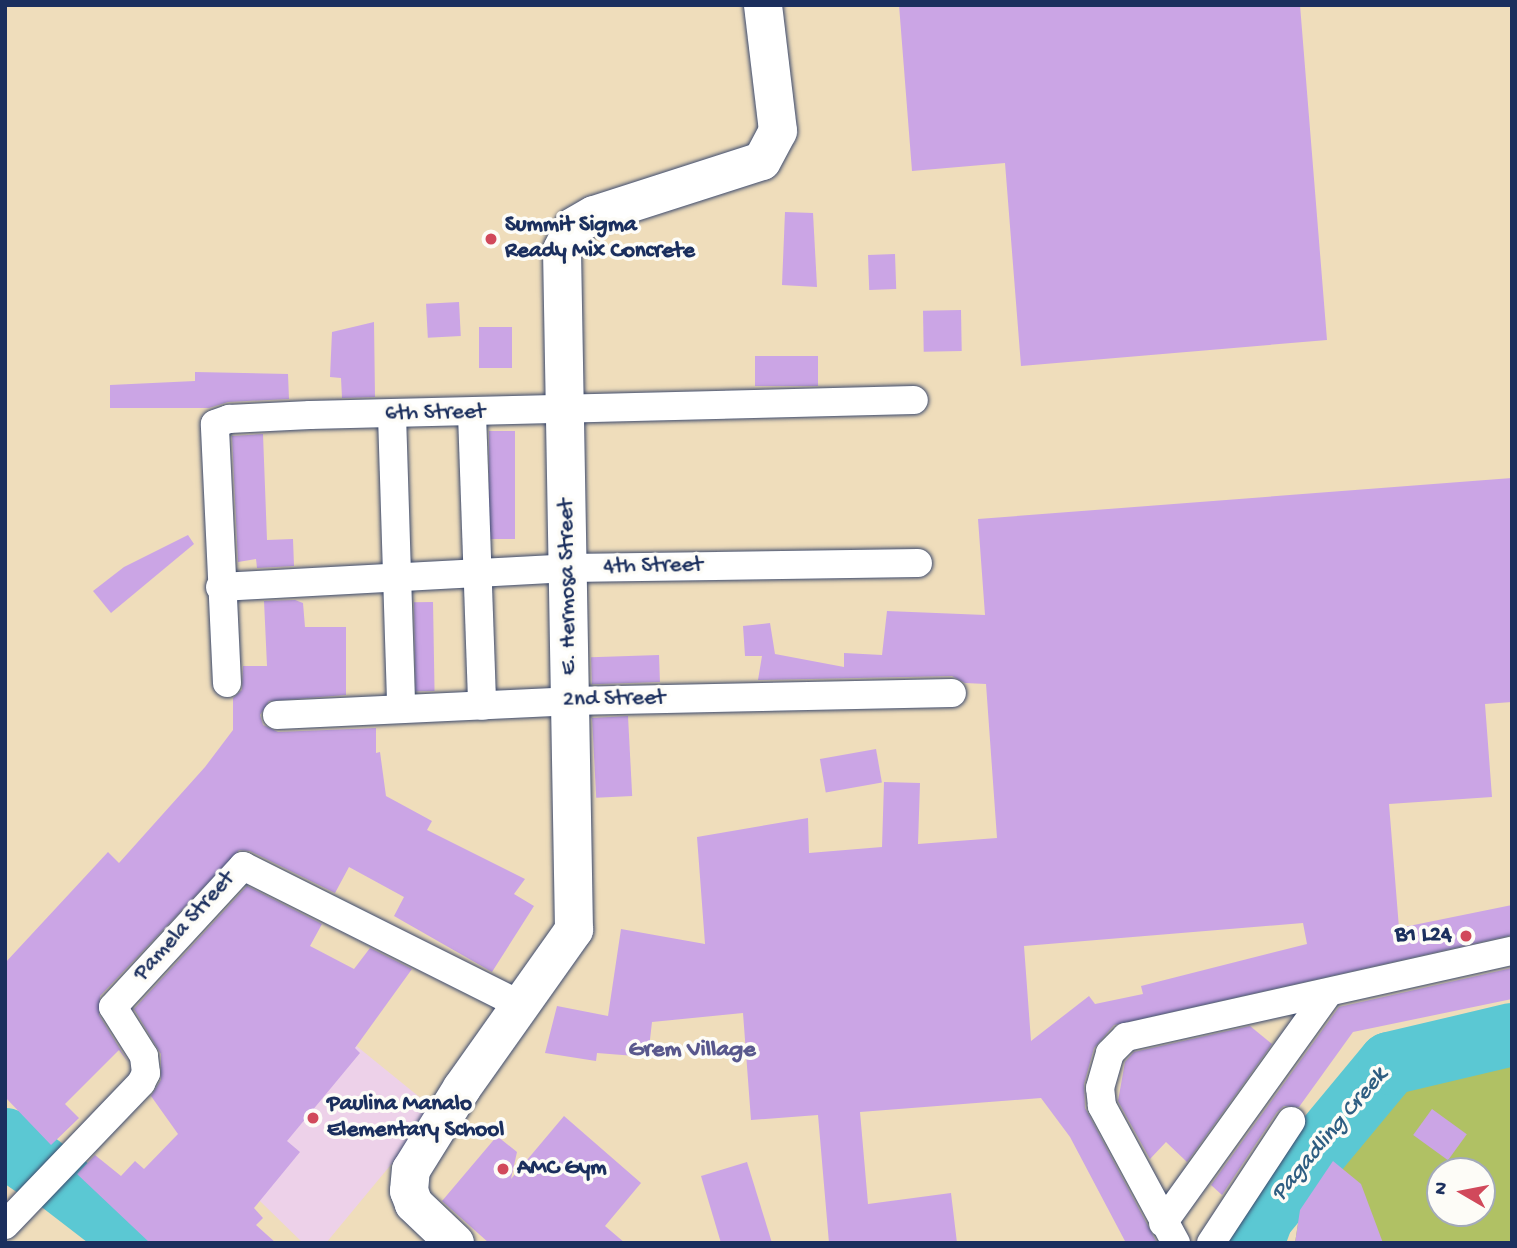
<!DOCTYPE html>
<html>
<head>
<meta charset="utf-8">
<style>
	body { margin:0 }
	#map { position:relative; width:1517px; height:1248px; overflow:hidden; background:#efddbb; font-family:"Gochi Hand",sans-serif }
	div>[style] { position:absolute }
	.built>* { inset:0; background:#edd1e9 }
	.green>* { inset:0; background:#b0c164 }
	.water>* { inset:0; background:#5bc8d3 }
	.river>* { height:63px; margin:-31.5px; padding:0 31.5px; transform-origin:31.5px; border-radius:31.5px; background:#5bc8d3 }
	.building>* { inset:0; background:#cba5e5; transform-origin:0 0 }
	.roads { filter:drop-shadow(0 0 2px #3b496c) drop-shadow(0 0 2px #3b496c) }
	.street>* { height:28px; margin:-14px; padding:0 14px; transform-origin:14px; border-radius:14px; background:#fff }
	.secondary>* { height:38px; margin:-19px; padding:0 19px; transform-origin:19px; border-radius:19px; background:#fff }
	.dots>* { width:19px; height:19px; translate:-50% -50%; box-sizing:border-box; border:4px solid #fdfcf7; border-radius:50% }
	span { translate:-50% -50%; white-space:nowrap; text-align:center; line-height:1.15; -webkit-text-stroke:7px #fdfcf7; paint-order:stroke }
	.poi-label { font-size:23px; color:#1b2f5e; font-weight:700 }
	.left { translate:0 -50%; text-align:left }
	.right { translate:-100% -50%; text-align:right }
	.street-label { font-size:23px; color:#1b2f5e }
	.neighbourhood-label { font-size:24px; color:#59588d; font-weight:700 }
	.water-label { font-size:24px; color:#2e5d81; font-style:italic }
	.frame { position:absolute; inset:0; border:7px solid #1b2f5e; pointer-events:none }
	.north { position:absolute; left:1426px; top:1157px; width:70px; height:70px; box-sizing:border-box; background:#fdfcf7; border:2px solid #a3aaba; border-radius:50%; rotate:280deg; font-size:19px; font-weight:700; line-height:28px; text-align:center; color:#1b2f5e }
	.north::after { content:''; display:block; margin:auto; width:24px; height:32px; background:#d1495b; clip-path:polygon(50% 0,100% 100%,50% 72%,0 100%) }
</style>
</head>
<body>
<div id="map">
	<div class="built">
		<i style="clip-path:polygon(301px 1001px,428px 1104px,418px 1132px,326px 1243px,303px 1243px,191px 1134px)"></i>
	</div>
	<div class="green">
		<i style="clip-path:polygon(evenodd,1512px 1056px,1512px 1243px,1295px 1243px,1300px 1210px,1333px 1161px,1415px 1076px,1512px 1056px,1440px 1171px,1482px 1171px,1482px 1213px,1440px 1213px,1440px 1171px)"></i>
	</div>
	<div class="water">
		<i style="clip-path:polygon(5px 1121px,49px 1156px,18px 1193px,5px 1184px)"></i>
	</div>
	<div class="river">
		<i style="left:5px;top:1139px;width:170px;rotate:37.6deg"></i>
		<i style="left:1252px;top:1243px;width:29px;rotate:-70deg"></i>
		<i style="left:1262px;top:1216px;width:199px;rotate:-50.3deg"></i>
		<i style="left:1389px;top:1063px;width:126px;rotate:-13.3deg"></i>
	</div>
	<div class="building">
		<i style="clip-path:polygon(899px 5px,1300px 5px,1327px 340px,1021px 366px,1005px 163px,912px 171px)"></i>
		<i style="clip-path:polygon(785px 212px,813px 213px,817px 287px,782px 285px)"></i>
		<i style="left:895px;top:254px;width:35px;height:27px;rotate:88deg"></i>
		<i style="left:459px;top:302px;width:34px;height:33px;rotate:87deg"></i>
		<i style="left:961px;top:310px;width:41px;height:38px;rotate:89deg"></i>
		<i style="clip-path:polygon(374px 322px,375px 397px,342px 398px,341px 378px,330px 377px,332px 332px)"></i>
		<i style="left:479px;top:327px;width:33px;height:41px"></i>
		<i style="left:818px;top:356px;width:30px;height:63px;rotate:90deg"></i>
		<i style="clip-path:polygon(195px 372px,288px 374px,289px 399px,228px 402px,209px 408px,110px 408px,110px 385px,195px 381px)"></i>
		<i style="left:489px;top:431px;width:26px;height:108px"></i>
		<i style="clip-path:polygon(263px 434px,267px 540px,293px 539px,294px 566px,257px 568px,256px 559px,238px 562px,232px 436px)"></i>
		<i style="clip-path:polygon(evenodd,1512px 478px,1512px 702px,1485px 704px,1492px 797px,1389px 804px,1399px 928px,1512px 905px,1512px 935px,1114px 1025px,1094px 1048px,1084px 1084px,1085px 1108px,1157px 1243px,1126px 1243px,1070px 1137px,1041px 1098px,860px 1112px,868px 1204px,951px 1193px,957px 1243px,829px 1243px,818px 1115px,751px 1120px,743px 1013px,652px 1022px,648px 1057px,597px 1053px,596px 1061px,545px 1053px,557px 1006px,608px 1016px,621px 929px,705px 944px,697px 837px,808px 818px,809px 853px,882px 847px,884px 782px,920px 783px,918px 844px,997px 838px,986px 684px,965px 683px,952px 676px,758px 680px,762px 656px,745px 656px,743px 626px,770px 623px,775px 654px,844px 667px,844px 653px,882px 655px,887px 611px,985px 615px,978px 519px,1512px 478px,1303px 923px,1307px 944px,1141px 986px,1143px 994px,1095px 1004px,1089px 996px,1031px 1041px,1024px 946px,1303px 923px)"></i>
		<i style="clip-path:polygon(188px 535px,194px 544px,111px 613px,93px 591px,124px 567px)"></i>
		<i style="clip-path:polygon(295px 600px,303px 603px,305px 627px,346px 627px,346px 695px,269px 701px,260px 715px,263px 725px,278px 732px,376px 728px,376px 753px,380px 752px,386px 796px,432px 821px,427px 830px,525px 879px,514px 894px,534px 906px,492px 972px,394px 916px,404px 897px,349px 867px,335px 893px,250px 851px,239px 850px,100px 996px,99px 1015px,128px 1062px,119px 1050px,65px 1104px,79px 1118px,51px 1145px,5px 1097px,5px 963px,108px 852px,119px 863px,205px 767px,233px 730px,233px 698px,242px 690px,243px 666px,267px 666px,264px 601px)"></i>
		<i style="left:433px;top:602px;width:89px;height:19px;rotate:89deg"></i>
		<i style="left:659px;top:655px;width:27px;height:68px;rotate:88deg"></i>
		<i style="left:628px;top:716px;width:80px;height:36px;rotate:87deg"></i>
		<i style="left:876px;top:749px;width:34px;height:57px;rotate:80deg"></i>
		<i style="clip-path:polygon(247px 886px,322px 924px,310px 946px,354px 969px,370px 948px,412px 969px,355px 1048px,360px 1053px,287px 1141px,300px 1152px,254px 1208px,263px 1218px,256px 1225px,276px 1243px,150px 1243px,77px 1174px,95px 1155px,121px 1176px,135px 1161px,144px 1169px,178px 1134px,151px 1096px,161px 1080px,161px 1054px,134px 1009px)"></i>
		<i style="clip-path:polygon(1512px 968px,1512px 999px,1353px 1032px,1299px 1107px,1284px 1106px,1277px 1112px,1222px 1195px,1211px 1185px,1339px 1007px)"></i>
		<i style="clip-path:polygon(1250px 1026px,1272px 1044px,1187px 1162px,1166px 1142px,1150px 1159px,1118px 1101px,1125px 1062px,1134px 1052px)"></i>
		<i style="left:1432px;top:1109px;width:43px;height:32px;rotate:36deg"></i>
		<i style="clip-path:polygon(564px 1116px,641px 1183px,605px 1226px,625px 1243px,489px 1243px,442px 1201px,497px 1136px,517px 1152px,511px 1179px)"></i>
		<i style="clip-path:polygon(1333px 1161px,1361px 1184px,1383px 1243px,1295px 1243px,1300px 1210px)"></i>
		<i style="clip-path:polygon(747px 1162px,772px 1243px,721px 1243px,701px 1176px)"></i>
	</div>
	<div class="roads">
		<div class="street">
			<i style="left:472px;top:414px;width:292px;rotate:88deg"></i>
			<i style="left:392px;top:415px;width:294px;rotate:88.2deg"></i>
			<i style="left:220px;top:587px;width:349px;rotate:-3.1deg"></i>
			<i style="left:568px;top:568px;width:350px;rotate:-0.8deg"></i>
			<i style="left:227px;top:683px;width:259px;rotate:-92.7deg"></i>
			<i style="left:215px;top:424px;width:15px;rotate:-20deg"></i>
			<i style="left:229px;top:419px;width:81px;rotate:-2.8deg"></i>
			<i style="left:310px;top:415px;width:604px;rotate:-1.42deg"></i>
			<i style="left:277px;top:715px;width:293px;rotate:-2.7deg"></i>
			<i style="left:570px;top:701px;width:382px;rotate:-1.2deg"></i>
			<i style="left:1163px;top:1223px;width:281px;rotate:-54.3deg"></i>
			<i style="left:5px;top:1225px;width:197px;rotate:-46.2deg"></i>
			<i style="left:141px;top:1083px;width:11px;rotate:-63deg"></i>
			<i style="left:146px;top:1073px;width:17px;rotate:-97deg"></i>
			<i style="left:144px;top:1056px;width:58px;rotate:-122.3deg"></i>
			<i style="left:113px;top:1007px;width:192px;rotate:-47.3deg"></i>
			<i style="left:243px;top:866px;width:309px;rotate:26.6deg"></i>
			<i style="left:1176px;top:1243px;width:156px;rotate:-118.4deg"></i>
			<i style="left:1102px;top:1106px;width:18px;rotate:-96deg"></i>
			<i style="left:1100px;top:1088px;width:36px;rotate:-74deg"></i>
			<i style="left:1110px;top:1053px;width:23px;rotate:-45deg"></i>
			<i style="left:1126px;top:1037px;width:395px;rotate:-12.6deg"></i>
			<i style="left:1211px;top:1243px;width:146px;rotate:-56.7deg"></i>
		</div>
		<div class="secondary">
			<i style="left:455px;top:1243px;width:57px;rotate:-136.4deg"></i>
			<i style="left:414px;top:1204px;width:14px;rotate:-111deg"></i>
			<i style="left:409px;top:1191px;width:21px;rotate:-85deg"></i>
			<i style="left:411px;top:1170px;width:97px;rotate:-58.1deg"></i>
			<i style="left:462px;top:1088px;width:194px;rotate:-54.7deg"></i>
			<i style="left:574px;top:930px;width:680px;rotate:-91.01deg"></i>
			<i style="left:562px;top:250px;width:25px;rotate:-64deg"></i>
			<i style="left:573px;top:227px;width:24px;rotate:-30deg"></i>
			<i style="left:594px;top:215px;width:176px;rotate:-17.8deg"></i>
			<i style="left:762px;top:161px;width:34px;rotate:-62deg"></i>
			<i style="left:778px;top:131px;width:127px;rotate:-96.8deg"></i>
		</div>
	</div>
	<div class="dots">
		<i style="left:491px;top:239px;background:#d1495b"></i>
		<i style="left:1466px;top:936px;background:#d1495b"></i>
		<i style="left:313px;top:1118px;background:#d1495b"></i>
		<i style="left:503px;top:1169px;background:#d1495b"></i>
	</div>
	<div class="poi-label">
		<span class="left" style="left:505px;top:239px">Summit Sigma<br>Ready Mix Concrete</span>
		<span class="right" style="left:1452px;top:936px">B1 L24</span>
		<span class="left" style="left:327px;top:1118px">Paulina Manalo<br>Elementary School</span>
		<span class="left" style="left:517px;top:1169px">AMC Gym</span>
	</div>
	<div class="street-label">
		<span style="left:435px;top:414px;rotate:-1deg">6th Street</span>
		<span style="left:653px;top:567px;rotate:-1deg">4th Street</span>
		<span style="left:569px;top:587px;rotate:-91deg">E. Hermosa Street</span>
		<span style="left:614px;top:700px;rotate:-1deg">2nd Street</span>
		<span style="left:185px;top:927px;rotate:-48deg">Pamela Street</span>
	</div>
	<div class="neighbourhood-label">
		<span style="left:692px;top:1051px">Grem Village</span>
	</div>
	<div class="water-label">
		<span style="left:1330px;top:1135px;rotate:-50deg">Pagadling Creek</span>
	</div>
	<div class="frame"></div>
	<div class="north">N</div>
</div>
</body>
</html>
